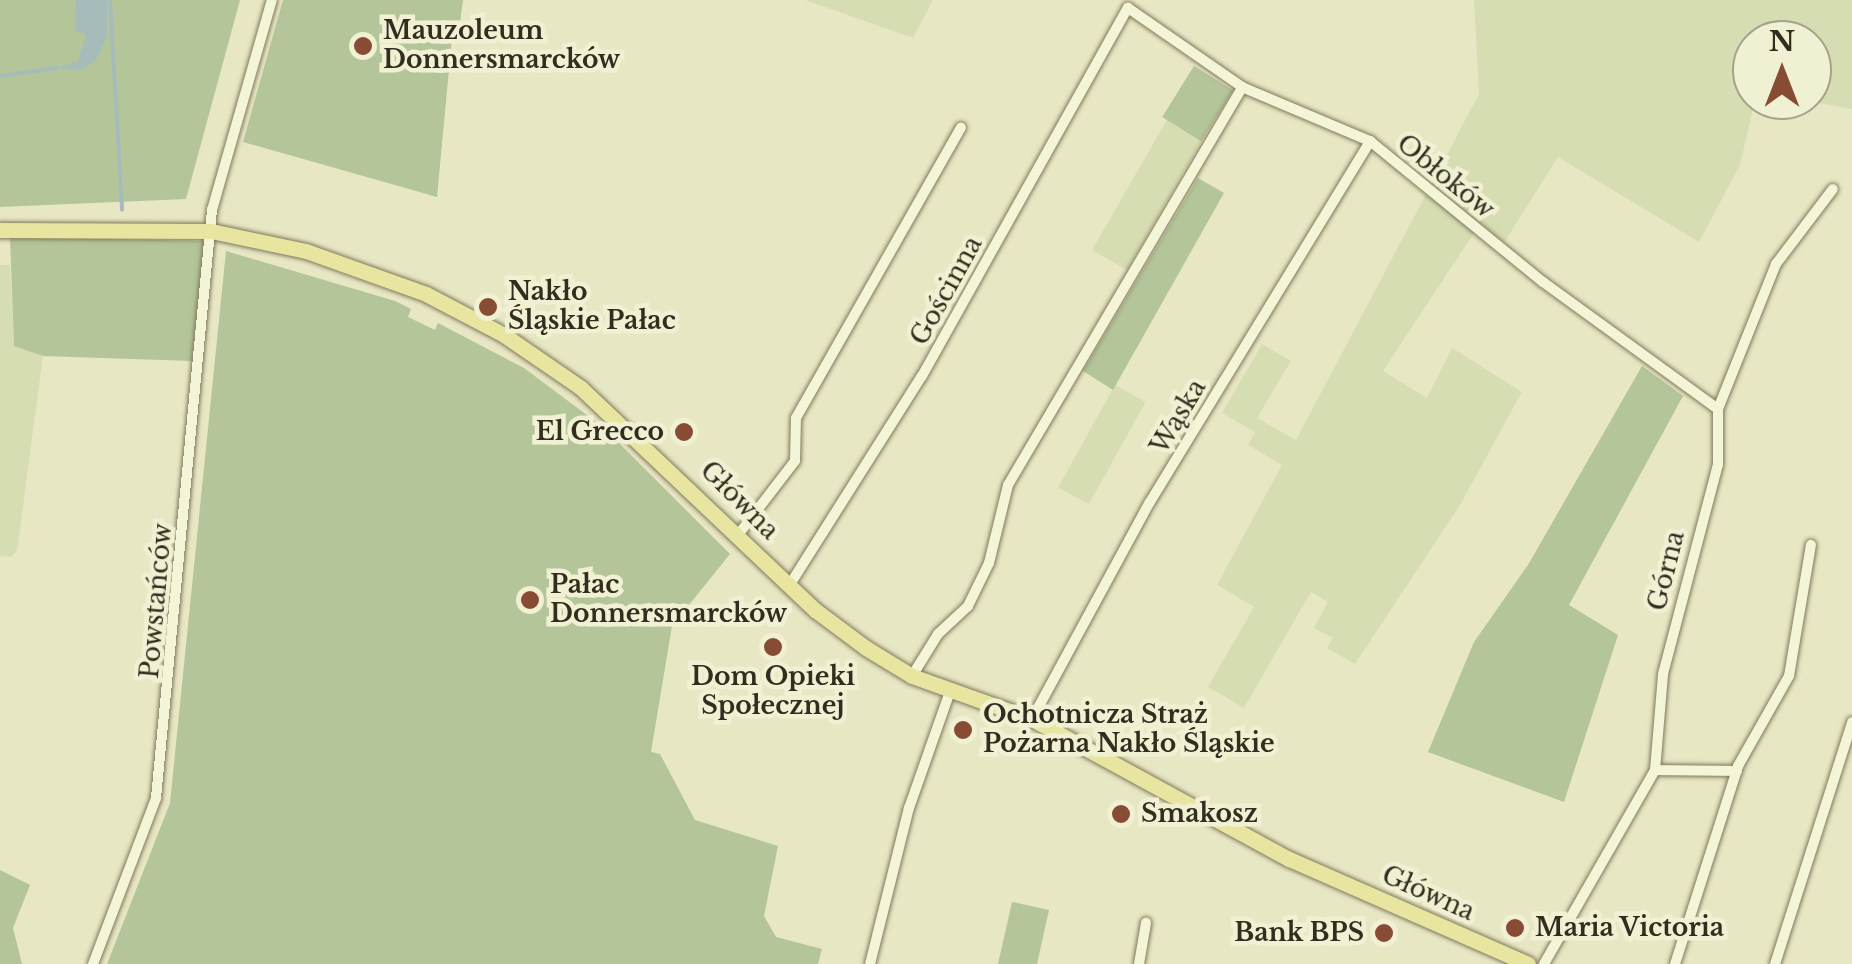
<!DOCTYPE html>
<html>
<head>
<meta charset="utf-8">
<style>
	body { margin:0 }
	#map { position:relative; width:1852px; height:964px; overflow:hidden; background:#e8e7c4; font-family:"Libre Baskerville",serif }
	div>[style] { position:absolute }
	.farmland>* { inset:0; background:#d7ddb2; transform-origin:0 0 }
	.green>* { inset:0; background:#b3c599; transform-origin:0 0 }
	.water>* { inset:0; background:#a5bcbb }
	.stream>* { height:4px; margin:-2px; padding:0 2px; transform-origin:2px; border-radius:2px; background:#a5bcbb }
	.roads { filter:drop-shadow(0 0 2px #807a5d) drop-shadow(0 0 2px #807a5d) }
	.minor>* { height:10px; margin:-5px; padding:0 5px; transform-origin:5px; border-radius:5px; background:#f4f4d6 }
	.primary>* { height:15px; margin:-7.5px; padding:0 7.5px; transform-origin:7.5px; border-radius:7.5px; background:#e7e5a0 }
	.dots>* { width:28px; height:28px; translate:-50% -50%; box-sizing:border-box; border:5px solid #f0f0d3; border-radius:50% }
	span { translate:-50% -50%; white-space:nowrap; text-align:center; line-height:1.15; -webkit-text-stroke:9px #f0f0d3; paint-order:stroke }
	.poi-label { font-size:25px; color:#322e1f; font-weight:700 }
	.left { translate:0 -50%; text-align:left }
	.right { translate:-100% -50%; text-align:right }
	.street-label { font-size:25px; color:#322e1f }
	.north { position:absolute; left:1732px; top:20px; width:100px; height:100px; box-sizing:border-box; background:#f0f0d3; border:2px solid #a4a28b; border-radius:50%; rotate:0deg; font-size:28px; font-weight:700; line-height:40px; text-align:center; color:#322e1f }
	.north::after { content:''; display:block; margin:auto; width:35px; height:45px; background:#884b34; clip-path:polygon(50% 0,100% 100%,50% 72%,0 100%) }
</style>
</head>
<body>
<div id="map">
	<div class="farmland">
		<i style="clip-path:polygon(805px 0,933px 0,913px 38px)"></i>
		<i style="clip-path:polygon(1474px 0,1852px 0,1852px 109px,1801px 100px,1812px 100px,1812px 40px,1752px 40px,1755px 100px,1740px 165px,1699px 242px,1558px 157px,1500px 249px,1476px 230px,1383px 371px,1427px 398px,1452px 348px,1522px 392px,1460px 505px,1355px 664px,1327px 648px,1333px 638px,1314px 628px,1328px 602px,1311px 592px,1244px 708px,1208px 687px,1254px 607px,1217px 585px,1282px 465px,1248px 445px,1255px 432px,1222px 413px,1262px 344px,1291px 361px,1257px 418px,1296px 440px,1479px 94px)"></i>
		<i style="left:1167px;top:120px;width:40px;height:150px;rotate:30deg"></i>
		<i style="clip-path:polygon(0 265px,10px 265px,14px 345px,43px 356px,17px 551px,10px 557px,0 556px)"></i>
		<i style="left:1115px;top:385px;width:35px;height:117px;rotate:29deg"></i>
	</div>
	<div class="green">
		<i style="clip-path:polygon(0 0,240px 0,186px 199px,0 207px)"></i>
		<i style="clip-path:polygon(283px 0,463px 0,458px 37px,452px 38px,437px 197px,243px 142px)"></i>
		<i style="left:1194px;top:66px;width:46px;height:60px;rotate:32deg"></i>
		<i style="clip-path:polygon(1198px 178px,1224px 193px,1113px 390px,1083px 371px)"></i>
		<i style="clip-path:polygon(10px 237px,205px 241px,192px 361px,43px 356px,14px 346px)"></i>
		<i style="clip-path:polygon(226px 251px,395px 301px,411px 309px,408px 317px,435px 330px,438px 323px,524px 368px,603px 427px,730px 554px,672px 626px,651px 752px,660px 754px,695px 820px,778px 846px,764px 916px,776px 937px,822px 949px,818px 964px,107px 964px,170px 803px)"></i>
		<i style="clip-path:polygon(1642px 366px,1683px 396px,1569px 605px,1618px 635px,1564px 802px,1428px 752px,1474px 642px,1528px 565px)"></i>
		<i style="clip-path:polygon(0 870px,30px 885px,13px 928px,22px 964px,0 964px)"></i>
		<i style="clip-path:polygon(1012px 902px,1049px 910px,1037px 964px,998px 964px)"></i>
	</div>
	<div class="water">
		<i style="clip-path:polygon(76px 0,107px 0,107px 36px,95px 62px,78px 70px,56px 68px,78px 61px,86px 35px,75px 30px)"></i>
	</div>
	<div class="stream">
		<i style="left:110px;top:0;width:210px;rotate:86.7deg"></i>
		<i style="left:0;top:76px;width:57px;rotate:-8.1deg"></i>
	</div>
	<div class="roads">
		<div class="minor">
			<i style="left:738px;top:535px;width:93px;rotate:-52.4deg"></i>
			<i style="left:795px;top:461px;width:43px;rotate:-88.7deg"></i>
			<i style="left:796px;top:418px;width:334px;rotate:-60.4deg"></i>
			<i style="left:789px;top:586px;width:249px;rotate:-57.7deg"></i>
			<i style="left:922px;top:376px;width:422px;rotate:-60.8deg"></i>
			<i style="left:1128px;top:8px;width:139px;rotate:34.7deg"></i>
			<i style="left:1242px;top:87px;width:139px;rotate:22.9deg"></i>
			<i style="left:1370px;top:141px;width:223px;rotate:39.2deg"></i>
			<i style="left:1543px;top:282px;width:216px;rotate:36deg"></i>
			<i style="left:912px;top:676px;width:49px;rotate:-58.2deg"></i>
			<i style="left:938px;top:634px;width:41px;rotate:-43deg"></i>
			<i style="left:968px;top:606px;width:48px;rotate:-64deg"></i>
			<i style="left:989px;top:563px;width:80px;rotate:-76.3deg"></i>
			<i style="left:1008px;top:485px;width:462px;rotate:-59.5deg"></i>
			<i style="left:1032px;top:719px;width:247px;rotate:-61.5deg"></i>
			<i style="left:1150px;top:502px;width:423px;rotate:-58.6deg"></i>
			<i style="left:1655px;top:770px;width:82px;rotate:0.7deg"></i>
			<i style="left:93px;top:964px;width:178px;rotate:-69.2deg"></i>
			<i style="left:156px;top:798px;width:591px;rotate:-84.56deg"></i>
			<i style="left:212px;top:210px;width:218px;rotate:-74.1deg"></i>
			<i style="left:870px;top:964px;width:161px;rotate:-76deg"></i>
			<i style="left:909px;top:808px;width:126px;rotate:-70.6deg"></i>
			<i style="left:1139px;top:964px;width:42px;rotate:-80.3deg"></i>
			<i style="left:1544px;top:964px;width:224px;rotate:-60.2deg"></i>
			<i style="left:1655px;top:770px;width:96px;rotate:-85.2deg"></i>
			<i style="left:1663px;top:674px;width:216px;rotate:-75.3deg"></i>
			<i style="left:1718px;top:465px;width:56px;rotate:-90deg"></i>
			<i style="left:1718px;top:409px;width:156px;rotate:-68.2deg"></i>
			<i style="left:1776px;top:264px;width:94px;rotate:-52.8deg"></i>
			<i style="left:1675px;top:964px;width:208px;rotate:-72.3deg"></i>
			<i style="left:1738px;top:766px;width:103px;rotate:-60.5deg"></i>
			<i style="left:1789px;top:676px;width:133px;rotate:-80.5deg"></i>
			<i style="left:1775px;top:964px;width:254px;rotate:-72.3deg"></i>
		</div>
		<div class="primary">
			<i style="left:0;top:230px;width:211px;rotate:0.3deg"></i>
			<i style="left:211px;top:231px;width:97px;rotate:11.9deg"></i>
			<i style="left:306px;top:251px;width:127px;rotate:19.7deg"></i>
			<i style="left:426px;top:294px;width:88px;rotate:27.7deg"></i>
			<i style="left:504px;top:335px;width:93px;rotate:34.5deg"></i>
			<i style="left:581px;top:388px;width:323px;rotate:43.5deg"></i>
			<i style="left:815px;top:610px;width:64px;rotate:36.7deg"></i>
			<i style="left:866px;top:648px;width:54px;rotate:31.3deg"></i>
			<i style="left:912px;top:676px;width:127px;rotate:19.7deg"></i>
			<i style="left:1032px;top:719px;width:293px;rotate:28.6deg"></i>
			<i style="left:1289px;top:859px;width:261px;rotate:23.7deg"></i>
		</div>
	</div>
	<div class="dots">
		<i style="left:363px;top:46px;background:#884b34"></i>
		<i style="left:488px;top:307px;background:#884b34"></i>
		<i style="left:684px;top:432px;background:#884b34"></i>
		<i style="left:530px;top:600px;background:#884b34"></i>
		<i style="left:773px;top:647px;background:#884b34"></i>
		<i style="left:963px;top:730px;background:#884b34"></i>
		<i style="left:1121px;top:814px;background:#884b34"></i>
		<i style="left:1515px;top:928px;background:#884b34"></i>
		<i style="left:1384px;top:933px;background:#884b34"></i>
	</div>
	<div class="poi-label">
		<span class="left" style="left:383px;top:46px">Mauzoleum<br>Donnersmarcków</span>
		<span class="left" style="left:508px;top:307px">Nakło<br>Śląskie Pałac</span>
		<span class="right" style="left:664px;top:432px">El Grecco</span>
		<span class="left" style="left:550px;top:600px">Pałac<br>Donnersmarcków</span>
		<span style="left:773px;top:692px">Dom Opieki<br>Społecznej</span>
		<span class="left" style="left:983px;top:730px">Ochotnicza Straż<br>Pożarna Nakło Śląskie</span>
		<span class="left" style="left:1141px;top:814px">Smakosz</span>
		<span class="left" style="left:1535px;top:928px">Maria Victoria</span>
		<span class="right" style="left:1364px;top:933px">Bank BPS</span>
	</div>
	<div class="street-label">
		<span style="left:1445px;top:177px;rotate:39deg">Obłoków</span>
		<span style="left:947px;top:291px;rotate:-61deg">Gościnna</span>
		<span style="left:1179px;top:417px;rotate:-59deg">Wąska</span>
		<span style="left:739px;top:501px;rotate:45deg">Główna</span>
		<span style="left:1667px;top:571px;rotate:-76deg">Górna</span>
		<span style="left:157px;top:601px;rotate:-85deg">Powstańców</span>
		<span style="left:1428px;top:894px;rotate:24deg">Główna</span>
	</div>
	<div class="north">N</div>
</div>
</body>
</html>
